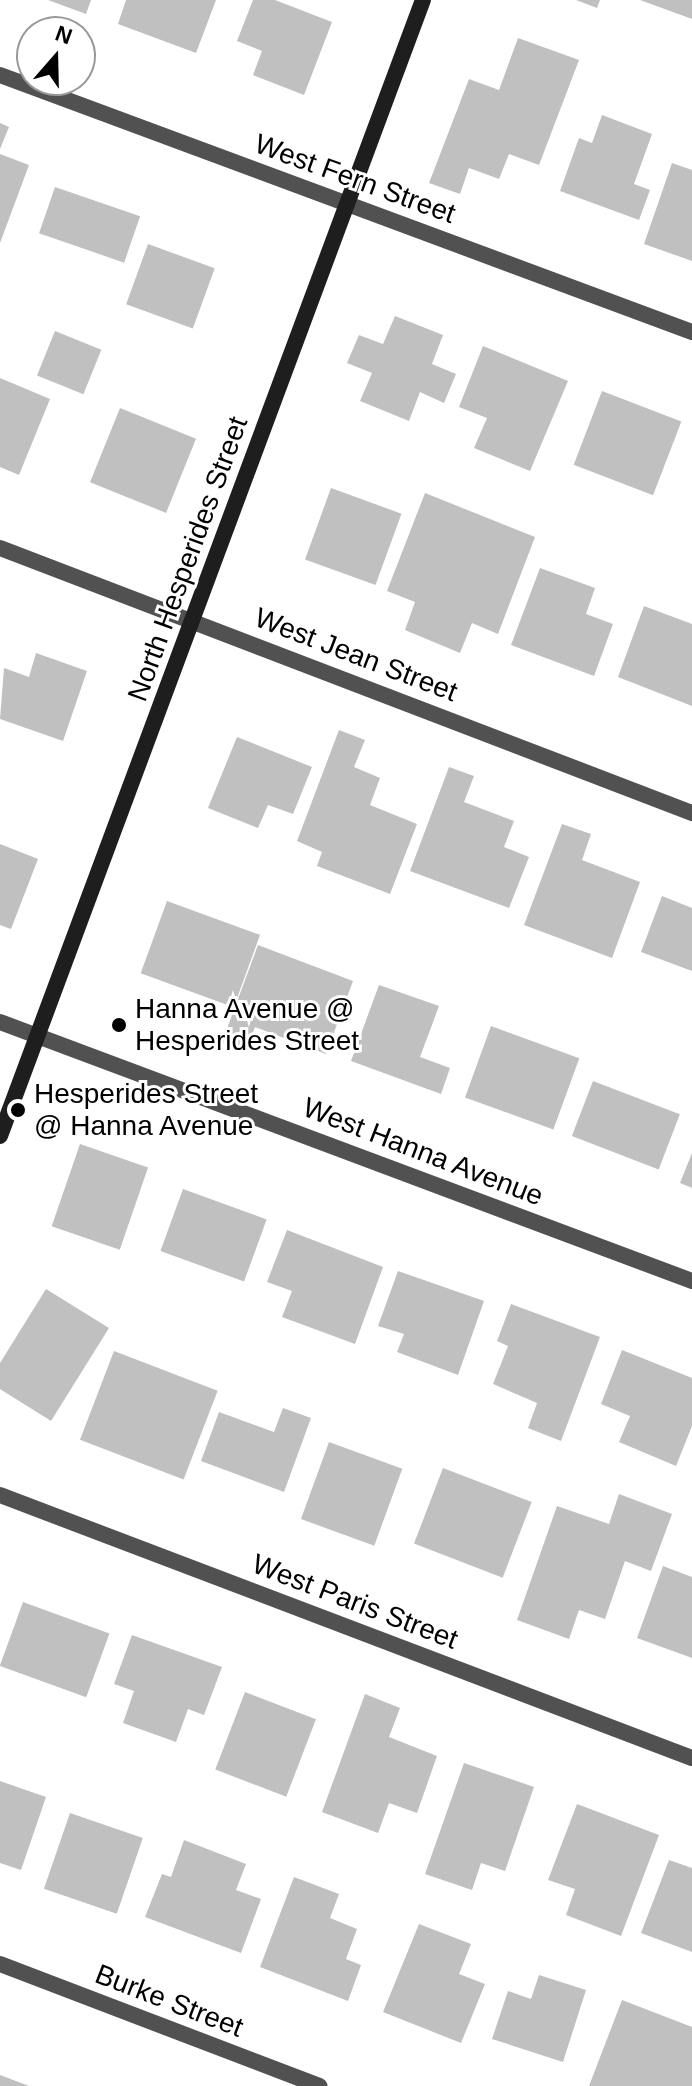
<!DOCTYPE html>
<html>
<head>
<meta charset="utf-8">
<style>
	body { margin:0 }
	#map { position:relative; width:692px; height:2086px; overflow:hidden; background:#fff; font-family:Helvetica,sans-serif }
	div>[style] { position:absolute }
	.building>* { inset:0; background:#c0c0c0; transform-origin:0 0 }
	.street>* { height:16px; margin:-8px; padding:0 8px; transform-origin:8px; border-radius:8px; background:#515151 }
	.secondary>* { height:16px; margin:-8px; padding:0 8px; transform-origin:8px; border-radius:8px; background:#1e1e1e }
	.dots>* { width:22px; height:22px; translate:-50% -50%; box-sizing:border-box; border:4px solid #fff; border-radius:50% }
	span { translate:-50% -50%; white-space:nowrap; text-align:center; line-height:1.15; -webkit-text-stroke:6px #fff; paint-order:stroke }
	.street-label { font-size:28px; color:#000 }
	.poi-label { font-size:28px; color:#000 }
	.left { translate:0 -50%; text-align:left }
	.north { position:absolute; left:16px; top:16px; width:80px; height:80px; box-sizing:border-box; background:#fff; border:2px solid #999; border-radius:50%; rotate:20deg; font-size:22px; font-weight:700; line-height:32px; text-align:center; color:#000 }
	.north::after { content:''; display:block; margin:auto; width:28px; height:36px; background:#000; clip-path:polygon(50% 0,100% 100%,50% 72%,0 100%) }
</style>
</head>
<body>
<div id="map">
	<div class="building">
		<i style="clip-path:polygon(48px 0,91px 0,86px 14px)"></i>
		<i style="clip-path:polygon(126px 0,216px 0,196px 53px,118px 24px)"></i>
		<i style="clip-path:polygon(253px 0,275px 0,332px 22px,304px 95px,253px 75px,262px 51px,237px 41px)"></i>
		<i style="clip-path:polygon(576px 0,600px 0,597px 8px)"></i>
		<i style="clip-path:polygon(640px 0,692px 0,692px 19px)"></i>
		<i style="clip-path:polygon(518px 38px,579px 60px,539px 165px,509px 154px,499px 179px,469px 168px,460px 194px,429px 183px,469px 79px,499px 90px)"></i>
		<i style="clip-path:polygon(602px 115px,652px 134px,634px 184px,650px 190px,639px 220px,560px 191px,579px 138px,592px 143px)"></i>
		<i style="clip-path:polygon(0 123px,9px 127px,0 149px)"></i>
		<i style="clip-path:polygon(0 154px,29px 165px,0 243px)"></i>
		<i style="clip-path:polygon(672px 163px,692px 170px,692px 261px,644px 244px)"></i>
		<i style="left:55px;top:187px;width:90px;height:49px;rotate:19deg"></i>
		<i style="left:148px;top:244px;width:71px;height:64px;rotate:20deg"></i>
		<i style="clip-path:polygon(395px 316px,443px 335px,432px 364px,456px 374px,444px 403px,420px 392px,409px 421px,360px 401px,372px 373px,347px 363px,359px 335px,383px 344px)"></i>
		<i style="left:55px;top:331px;width:50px;height:48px;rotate:22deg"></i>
		<i style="clip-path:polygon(483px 346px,568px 381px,530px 471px,474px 448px,487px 418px,459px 407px)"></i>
		<i style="clip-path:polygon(0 378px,50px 399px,19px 475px,0 467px)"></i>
		<i style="left:602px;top:391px;width:85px;height:79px;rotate:21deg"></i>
		<i style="left:120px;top:408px;width:82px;height:80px;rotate:22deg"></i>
		<i style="left:331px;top:488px;width:75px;height:76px;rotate:20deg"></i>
		<i style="clip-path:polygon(425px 493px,535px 537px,498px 634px,472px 623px,460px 653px,405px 630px,415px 602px,387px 591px)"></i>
		<i style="clip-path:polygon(540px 568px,595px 588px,586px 614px,613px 624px,594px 676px,511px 645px)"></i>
		<i style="clip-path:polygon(644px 606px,692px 624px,692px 706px,618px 677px)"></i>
		<i style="clip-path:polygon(36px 653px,87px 671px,63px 741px,0 719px,4px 668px,29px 677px)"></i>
		<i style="clip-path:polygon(339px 730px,365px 740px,354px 767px,380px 778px,370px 805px,417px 824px,390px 894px,317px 866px,322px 852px,297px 841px)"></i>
		<i style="clip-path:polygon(237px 737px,312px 767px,293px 814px,268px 805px,258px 828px,208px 808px)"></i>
		<i style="clip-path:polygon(449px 767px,474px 776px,464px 802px,514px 821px,504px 847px,529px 857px,509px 908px,410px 871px)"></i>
		<i style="clip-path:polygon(562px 824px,591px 834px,582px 860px,640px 882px,612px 958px,524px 925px)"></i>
		<i style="clip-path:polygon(0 844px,38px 859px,11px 929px,0 925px)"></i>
		<i style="clip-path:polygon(662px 896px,692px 908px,692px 971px,641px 952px)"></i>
		<i style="left:167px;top:901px;width:99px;height:77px;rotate:20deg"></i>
		<i style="clip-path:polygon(258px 945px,353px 981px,326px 1054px,255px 1027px,246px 1051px,222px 1042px)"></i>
		<i style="clip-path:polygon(379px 985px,439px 1006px,420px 1057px,450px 1068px,441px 1094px,351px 1061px)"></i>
		<i style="left:491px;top:1026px;width:94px;height:76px;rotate:20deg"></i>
		<i style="left:593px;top:1081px;width:93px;height:59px;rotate:21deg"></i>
		<i style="left:80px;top:1144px;width:72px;height:87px;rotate:19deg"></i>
		<i style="clip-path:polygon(692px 1153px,692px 1188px,680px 1183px)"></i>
		<i style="left:183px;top:1189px;width:89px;height:66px;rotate:20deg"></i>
		<i style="clip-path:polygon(287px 1230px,383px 1267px,355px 1344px,282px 1317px,292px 1291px,267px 1282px)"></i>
		<i style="clip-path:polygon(398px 1271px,484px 1301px,458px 1375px,397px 1352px,404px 1334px,378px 1326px)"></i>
		<i style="clip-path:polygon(46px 1289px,109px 1328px,51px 1421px,0 1389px,0 1363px)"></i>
		<i style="clip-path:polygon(511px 1304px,600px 1337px,561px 1441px,528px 1428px,537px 1403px,493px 1384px,508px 1346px,497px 1341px)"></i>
		<i style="clip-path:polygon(622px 1350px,692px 1378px,692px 1426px,676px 1466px,619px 1442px,630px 1416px,601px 1404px)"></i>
		<i style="left:114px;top:1351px;width:111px;height:95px;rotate:21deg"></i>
		<i style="clip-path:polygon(283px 1408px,311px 1418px,284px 1492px,201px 1461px,219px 1412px,274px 1432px)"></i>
		<i style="left:329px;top:1442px;width:78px;height:82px;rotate:20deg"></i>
		<i style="left:443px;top:1468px;width:95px;height:81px;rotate:21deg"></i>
		<i style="clip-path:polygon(619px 1494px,672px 1514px,651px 1571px,625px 1561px,605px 1619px,579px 1610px,569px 1639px,517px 1620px,557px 1506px,609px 1524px)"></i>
		<i style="clip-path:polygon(663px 1566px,692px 1577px,692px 1658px,637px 1638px)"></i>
		<i style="left:23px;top:1602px;width:92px;height:68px;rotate:20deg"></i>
		<i style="clip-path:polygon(132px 1635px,222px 1667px,204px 1715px,188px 1709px,176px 1742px,123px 1723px,134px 1691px,114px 1684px)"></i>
		<i style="left:245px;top:1692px;width:76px;height:83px;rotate:21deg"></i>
		<i style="clip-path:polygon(365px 1694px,400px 1708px,389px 1737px,437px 1756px,417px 1813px,389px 1803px,378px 1833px,322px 1812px)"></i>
		<i style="clip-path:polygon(464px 1763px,534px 1787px,505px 1871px,481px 1863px,472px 1890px,425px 1874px)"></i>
		<i style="clip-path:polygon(0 1781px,46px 1797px,21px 1870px,0 1863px)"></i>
		<i style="clip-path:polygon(577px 1804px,659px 1835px,621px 1936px,566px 1915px,575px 1889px,548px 1880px)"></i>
		<i style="left:70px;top:1813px;width:77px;height:80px;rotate:19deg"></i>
		<i style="clip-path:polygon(184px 1840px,246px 1864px,236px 1890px,261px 1899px,241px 1953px,145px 1917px,162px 1874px,171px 1877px)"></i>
		<i style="clip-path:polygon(669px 1860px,692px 1868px,692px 1952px,641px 1933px)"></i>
		<i style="clip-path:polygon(294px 1877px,339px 1894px,330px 1918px,357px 1929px,346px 1959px,361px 1965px,348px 2001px,260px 1967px)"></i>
		<i style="clip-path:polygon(419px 1924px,471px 1944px,459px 1974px,485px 1984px,461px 2043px,383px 2012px)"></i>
		<i style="clip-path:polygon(539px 1975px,586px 1990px,563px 2062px,492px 2039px,508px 1991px,531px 1999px)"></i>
		<i style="clip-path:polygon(622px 2000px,692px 2027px,692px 2086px,589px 2086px)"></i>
		<i style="clip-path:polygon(0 2075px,29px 2086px,0 2086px)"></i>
	</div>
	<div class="street">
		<i style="left:0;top:75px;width:738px;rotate:20.37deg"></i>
		<i style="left:0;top:548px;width:741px;rotate:20.95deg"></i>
		<i style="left:0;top:1022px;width:739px;rotate:20.52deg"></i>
		<i style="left:0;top:1495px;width:740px;rotate:20.81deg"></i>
		<i style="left:0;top:1964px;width:342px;rotate:20.9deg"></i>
	</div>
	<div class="secondary">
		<i style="left:0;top:1136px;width:1212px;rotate:-69.58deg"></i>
	</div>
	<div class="dots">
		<i style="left:119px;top:1025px;background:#000"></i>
		<i style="left:18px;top:1110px;background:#000"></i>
	</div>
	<div class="street-label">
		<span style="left:355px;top:179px;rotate:20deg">West Fern Street</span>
		<span style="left:188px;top:559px;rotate:-70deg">North Hesperides Street</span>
		<span style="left:356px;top:655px;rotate:21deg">West Jean Street</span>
		<span style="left:423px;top:1152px;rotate:21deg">West Hanna Avenue</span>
		<span style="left:355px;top:1602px;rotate:21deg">West Paris Street</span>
		<span style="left:169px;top:2001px;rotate:21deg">Burke Street</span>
	</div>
	<div class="poi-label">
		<span class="left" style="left:135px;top:1025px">Hanna Avenue @<br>Hesperides Street</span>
		<span class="left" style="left:34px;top:1110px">Hesperides Street<br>@ Hanna Avenue</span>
	</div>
	<div class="north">N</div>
</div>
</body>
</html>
